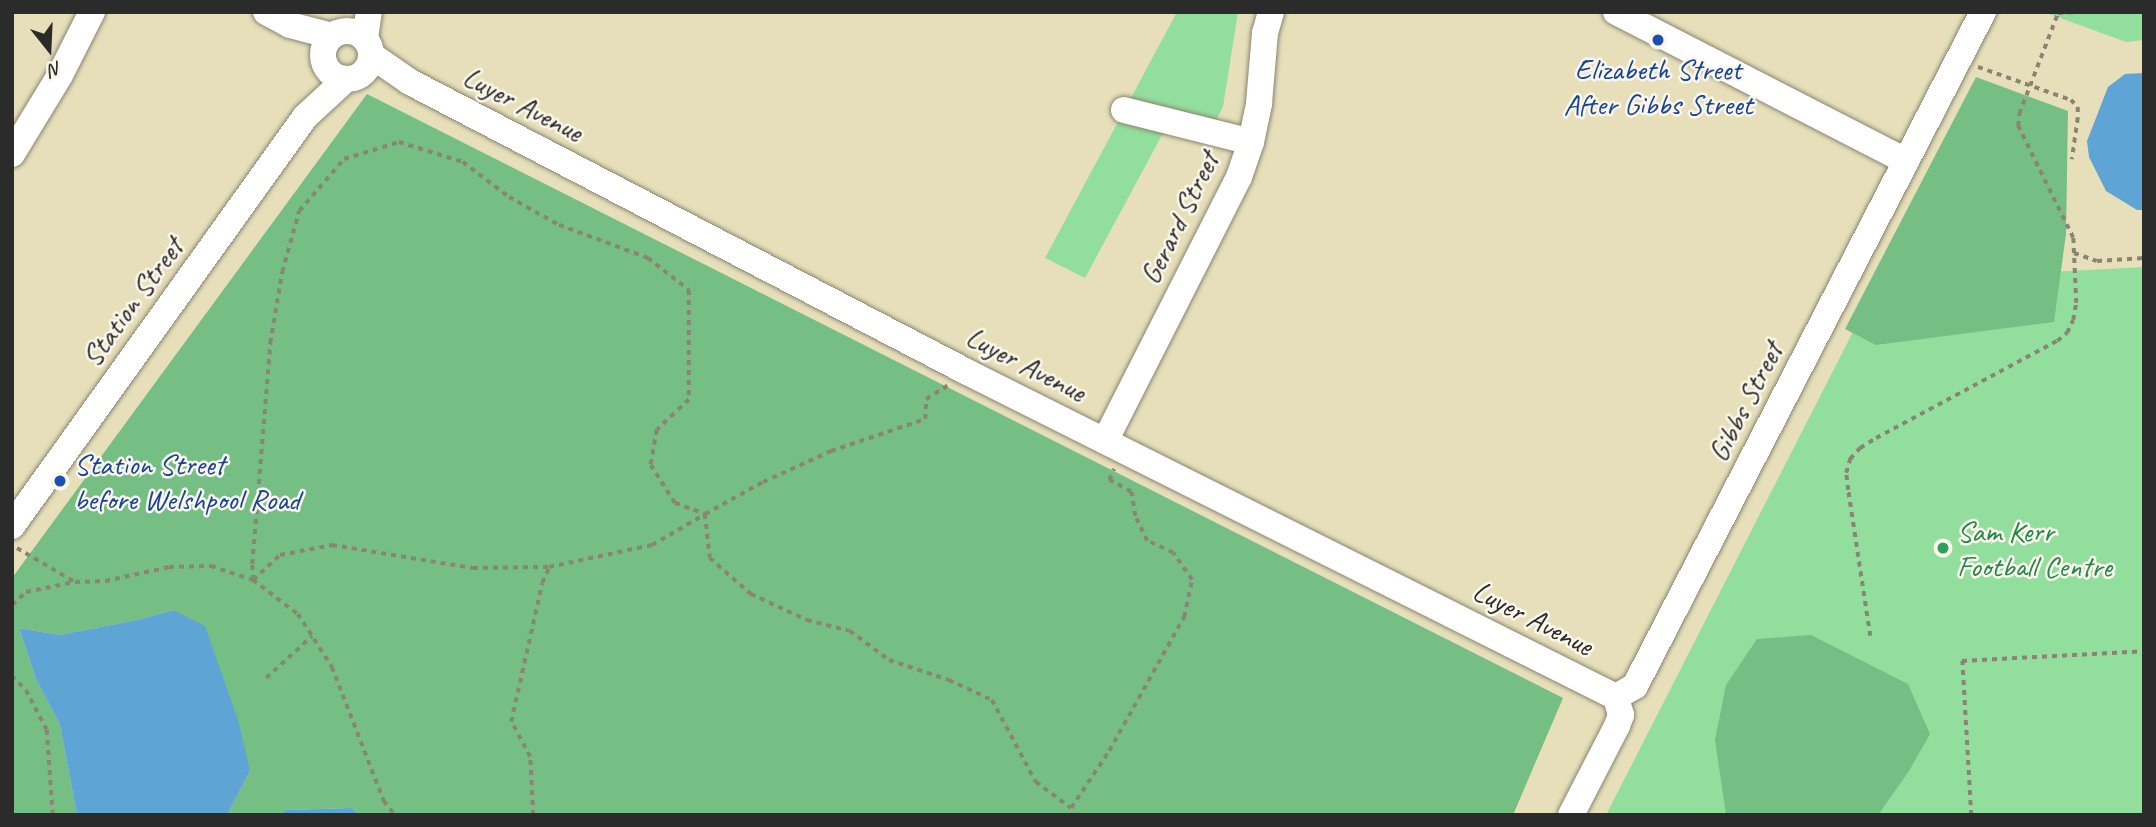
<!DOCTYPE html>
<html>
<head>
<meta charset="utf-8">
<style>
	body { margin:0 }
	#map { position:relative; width:2156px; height:827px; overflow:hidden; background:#e7dfba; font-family:Caveat,sans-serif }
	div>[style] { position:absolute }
	.green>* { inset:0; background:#92df9d }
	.forest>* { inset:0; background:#75be84 }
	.water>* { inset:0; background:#5ea4d4 }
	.path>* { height:3.5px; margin-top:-1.75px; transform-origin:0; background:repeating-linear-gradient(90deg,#898572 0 5px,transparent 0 10px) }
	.roads { filter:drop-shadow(0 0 2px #898572) drop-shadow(0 0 2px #898572) }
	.minor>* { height:26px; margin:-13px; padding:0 13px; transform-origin:13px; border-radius:13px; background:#fff }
	.minor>.ring { margin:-13px; padding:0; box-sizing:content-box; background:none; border:26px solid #fff; border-radius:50% }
	.dots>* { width:19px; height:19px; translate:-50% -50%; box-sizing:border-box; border:4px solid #fbf7ec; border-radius:50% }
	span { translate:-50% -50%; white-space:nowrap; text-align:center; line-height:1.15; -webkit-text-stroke:5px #fbf7ec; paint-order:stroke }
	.transit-label { font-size:30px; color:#164399 }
	.left { translate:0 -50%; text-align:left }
	.street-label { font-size:30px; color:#2b2b2b }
	.leisure-label { font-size:30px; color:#27864d }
	.frame { position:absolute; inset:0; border:14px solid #2b2b2b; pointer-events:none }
	.north { position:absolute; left:14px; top:14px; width:70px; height:70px; -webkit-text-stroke:5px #fbf7ec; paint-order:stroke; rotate:162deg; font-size:19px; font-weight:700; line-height:28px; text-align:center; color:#2b2b2b }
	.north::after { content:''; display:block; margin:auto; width:24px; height:32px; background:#2b2b2b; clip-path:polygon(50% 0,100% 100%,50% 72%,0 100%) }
</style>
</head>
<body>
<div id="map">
	<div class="green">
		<i style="clip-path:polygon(1177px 12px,1238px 12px,1223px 107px,1215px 122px,1162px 135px,1085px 278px,1045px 258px)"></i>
		<i style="clip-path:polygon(2044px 12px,2144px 12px,2144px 40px,2126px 42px)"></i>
		<i style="clip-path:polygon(2144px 267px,2144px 815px,1606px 815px,1879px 281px)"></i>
	</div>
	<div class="forest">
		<i style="clip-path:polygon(1976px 77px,2068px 111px,2066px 234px,2054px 322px,1876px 345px,1845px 329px)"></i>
		<i style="clip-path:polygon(367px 94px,1563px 698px,1513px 815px,361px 815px,351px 808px,285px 810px,281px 815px,227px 815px,250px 771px,173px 610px,137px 620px,59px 635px,19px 628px,36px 679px,60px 725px,77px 815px,12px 815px,12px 578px)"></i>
		<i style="clip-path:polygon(1811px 635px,1908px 684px,1930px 734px,1909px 771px,1878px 815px,1726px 815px,1715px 740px,1726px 685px,1757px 639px)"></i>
	</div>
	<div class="water">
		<i style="clip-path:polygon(2144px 73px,2144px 210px,2137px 210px,2106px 191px,2089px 157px,2087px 141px,2108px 87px,2125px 74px)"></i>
		<i style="clip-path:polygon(173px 610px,205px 626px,239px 723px,250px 771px,227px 815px,77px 815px,60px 725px,36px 679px,19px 628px,59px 635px,137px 620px)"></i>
		<i style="clip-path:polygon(351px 808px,361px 815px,281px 815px,285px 810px)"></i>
	</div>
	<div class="path">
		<i style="left:1978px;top:67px;width:99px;rotate:19.5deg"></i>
		<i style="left:2071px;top:100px;width:10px;rotate:45deg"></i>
		<i style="left:2078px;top:107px;width:11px;rotate:90deg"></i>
		<i style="left:2078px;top:118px;width:42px;rotate:98.1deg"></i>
		<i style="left:2074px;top:253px;width:24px;rotate:19deg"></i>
		<i style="left:2097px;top:261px;width:47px;rotate:-3.7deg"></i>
		<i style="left:17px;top:548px;width:67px;rotate:30.4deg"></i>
		<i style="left:75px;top:582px;width:30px;rotate:-2deg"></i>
		<i style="left:105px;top:581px;width:66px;rotate:-12.3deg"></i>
		<i style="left:169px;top:567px;width:42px;rotate:-1.4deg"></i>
		<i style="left:211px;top:566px;width:44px;rotate:18.4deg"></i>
		<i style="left:253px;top:580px;width:56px;rotate:37.1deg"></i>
		<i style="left:298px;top:614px;width:63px;rotate:57.3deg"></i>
		<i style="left:332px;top:667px;width:144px;rotate:68.8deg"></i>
		<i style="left:384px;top:801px;width:18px;rotate:52deg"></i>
		<i style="left:253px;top:580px;width:37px;rotate:-43deg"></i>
		<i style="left:280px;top:555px;width:53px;rotate:-10.9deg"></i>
		<i style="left:332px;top:545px;width:143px;rotate:9.3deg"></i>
		<i style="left:473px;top:568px;width:76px;rotate:-0.8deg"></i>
		<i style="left:549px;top:567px;width:105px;rotate:-12.1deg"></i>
		<i style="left:652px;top:545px;width:61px;rotate:-30.3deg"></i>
		<i style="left:705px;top:514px;width:44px;rotate:83.5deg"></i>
		<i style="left:710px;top:558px;width:55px;rotate:41.3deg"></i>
		<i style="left:751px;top:594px;width:62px;rotate:24.9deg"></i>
		<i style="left:807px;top:620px;width:44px;rotate:14.3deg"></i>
		<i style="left:850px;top:631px;width:49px;rotate:36.6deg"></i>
		<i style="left:889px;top:660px;width:63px;rotate:18.4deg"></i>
		<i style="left:949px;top:680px;width:47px;rotate:24.9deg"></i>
		<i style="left:992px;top:700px;width:93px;rotate:61.8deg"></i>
		<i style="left:1036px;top:782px;width:44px;rotate:36.6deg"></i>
		<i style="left:1071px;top:808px;width:69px;rotate:-56.3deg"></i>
		<i style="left:1109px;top:751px;width:154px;rotate:-60.8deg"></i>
		<i style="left:1184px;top:617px;width:38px;rotate:-78deg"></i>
		<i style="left:1192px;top:580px;width:33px;rotate:-125deg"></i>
		<i style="left:1173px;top:553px;width:29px;rotate:-155deg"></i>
		<i style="left:1147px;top:541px;width:28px;rotate:-116deg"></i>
		<i style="left:1135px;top:516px;width:24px;rotate:-99deg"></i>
		<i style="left:1131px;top:492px;width:25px;rotate:-151deg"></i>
		<i style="left:1109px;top:480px;width:12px;rotate:-66deg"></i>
		<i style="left:253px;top:580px;width:16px;rotate:-94deg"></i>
		<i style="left:252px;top:564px;width:222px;rotate:-85.3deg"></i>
		<i style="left:270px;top:343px;width:72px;rotate:-80.4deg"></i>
		<i style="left:282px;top:272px;width:63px;rotate:-74.4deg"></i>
		<i style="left:299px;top:211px;width:69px;rotate:-49.1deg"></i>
		<i style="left:344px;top:159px;width:58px;rotate:-17.2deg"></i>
		<i style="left:399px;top:142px;width:67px;rotate:17.4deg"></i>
		<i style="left:463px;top:162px;width:58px;rotate:37.3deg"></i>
		<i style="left:509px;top:197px;width:57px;rotate:29.2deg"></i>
		<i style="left:559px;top:225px;width:95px;rotate:20.3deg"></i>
		<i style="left:648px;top:258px;width:52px;rotate:38deg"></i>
		<i style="left:689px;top:290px;width:110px;rotate:90deg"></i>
		<i style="left:689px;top:400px;width:44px;rotate:136.8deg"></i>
		<i style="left:657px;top:430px;width:36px;rotate:100deg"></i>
		<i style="left:651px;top:465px;width:45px;rotate:57.7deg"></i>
		<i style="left:675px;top:503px;width:32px;rotate:20deg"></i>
		<i style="left:705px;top:514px;width:66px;rotate:-28.9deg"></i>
		<i style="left:763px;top:482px;width:75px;rotate:-24.5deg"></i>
		<i style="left:831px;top:451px;width:99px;rotate:-18.8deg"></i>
		<i style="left:925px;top:419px;width:20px;rotate:-87deg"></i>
		<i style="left:926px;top:399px;width:26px;rotate:-32deg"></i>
		<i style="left:12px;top:605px;width:19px;rotate:-43deg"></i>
		<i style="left:26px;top:592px;width:49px;rotate:-11.8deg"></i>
		<i style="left:1870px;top:636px;width:148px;rotate:-98.6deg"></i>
		<i style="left:1848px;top:490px;width:17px;rotate:-97deg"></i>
		<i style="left:1846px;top:473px;width:15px;rotate:-74deg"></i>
		<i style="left:1850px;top:459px;width:15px;rotate:-48deg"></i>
		<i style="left:1860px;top:448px;width:19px;rotate:-32deg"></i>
		<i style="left:1876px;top:438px;width:205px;rotate:-28.2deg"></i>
		<i style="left:2057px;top:341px;width:13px;rotate:-39deg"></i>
		<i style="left:2067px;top:333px;width:14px;rotate:-65deg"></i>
		<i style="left:2073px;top:320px;width:17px;rotate:-80deg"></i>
		<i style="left:2076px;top:303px;width:65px;rotate:-92.6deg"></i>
		<i style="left:2073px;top:238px;width:125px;rotate:-116.2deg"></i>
		<i style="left:2018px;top:126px;width:12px;rotate:-85deg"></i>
		<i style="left:2019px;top:114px;width:108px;rotate:-68.9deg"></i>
		<i style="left:2058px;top:13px;width:19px;rotate:-3deg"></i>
		<i style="left:12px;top:676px;width:20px;rotate:45deg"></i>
		<i style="left:26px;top:690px;width:45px;rotate:62.3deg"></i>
		<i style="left:47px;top:730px;width:85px;rotate:86deg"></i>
		<i style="left:266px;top:678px;width:62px;rotate:-42.4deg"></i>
		<i style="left:533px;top:815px;width:58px;rotate:-93deg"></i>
		<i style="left:530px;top:757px;width:40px;rotate:-118deg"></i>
		<i style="left:511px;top:722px;width:142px;rotate:-77.4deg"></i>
		<i style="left:542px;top:583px;width:17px;rotate:-65deg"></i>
		<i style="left:1971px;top:815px;width:154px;rotate:-93.3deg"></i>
		<i style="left:1962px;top:661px;width:182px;rotate:-3.1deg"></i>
	</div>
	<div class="roads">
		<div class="minor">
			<i style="left:266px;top:12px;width:27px;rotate:28deg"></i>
			<i style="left:290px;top:25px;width:43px;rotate:14.7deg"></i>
			<i style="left:1616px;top:12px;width:326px;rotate:27.2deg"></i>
			<i class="ring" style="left:323px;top:31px;width:22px;height:22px"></i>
			<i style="left:365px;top:39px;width:27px;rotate:-82deg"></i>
			<i style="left:371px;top:55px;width:47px;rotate:34.7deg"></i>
			<i style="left:410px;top:82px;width:628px;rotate:27.5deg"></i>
			<i style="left:967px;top:372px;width:726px;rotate:26.6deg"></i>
			<i style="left:1124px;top:110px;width:131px;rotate:14.1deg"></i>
			<i style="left:12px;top:154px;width:92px;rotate:-58.7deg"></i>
			<i style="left:60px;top:75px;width:71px;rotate:-63.1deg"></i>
			<i style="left:1105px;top:441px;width:296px;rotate:-63.1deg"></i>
			<i style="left:1239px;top:177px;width:37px;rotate:-71deg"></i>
			<i style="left:1251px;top:142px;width:40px;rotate:-78deg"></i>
			<i style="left:1259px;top:103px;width:70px;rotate:-85.1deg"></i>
			<i style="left:1265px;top:33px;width:22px;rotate:-74deg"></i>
			<i style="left:12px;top:526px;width:503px;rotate:-54.38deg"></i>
			<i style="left:305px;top:117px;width:56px;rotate:-42.8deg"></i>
			<i style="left:1616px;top:697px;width:22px;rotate:-30deg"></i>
			<i style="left:1635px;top:686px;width:759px;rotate:-62.69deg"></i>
			<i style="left:1571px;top:815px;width:100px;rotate:-62.7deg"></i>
			<i style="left:1617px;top:726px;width:12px;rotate:-70deg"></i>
			<i style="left:1621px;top:715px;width:19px;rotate:-106deg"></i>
		</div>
	</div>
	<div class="dots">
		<i style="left:1658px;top:40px;background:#1a4fb4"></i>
		<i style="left:60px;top:481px;background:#1a4fb4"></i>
		<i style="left:1943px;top:548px;background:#2e9e5b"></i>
	</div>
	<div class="transit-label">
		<span style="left:1658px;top:86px">Elizabeth Street<br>After Gibbs Street</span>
		<span class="left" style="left:74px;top:481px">Station Street<br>before Welshpool Road</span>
	</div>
	<div class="street-label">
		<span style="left:523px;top:104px;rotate:27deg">Luyer Avenue</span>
		<span style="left:1179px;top:218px;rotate:-64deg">Gerard Street</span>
		<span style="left:132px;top:302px;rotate:-54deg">Station Street</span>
		<span style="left:1026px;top:364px;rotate:27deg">Luyer Avenue</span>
		<span style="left:1745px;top:402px;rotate:-63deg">Gibbs Street</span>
		<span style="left:1533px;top:618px;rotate:27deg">Luyer Avenue</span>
	</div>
	<div class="leisure-label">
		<span class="left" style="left:1957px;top:548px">Sam Kerr<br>Football Centre</span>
	</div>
	<div class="frame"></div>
	<div class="north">N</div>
</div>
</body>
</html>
